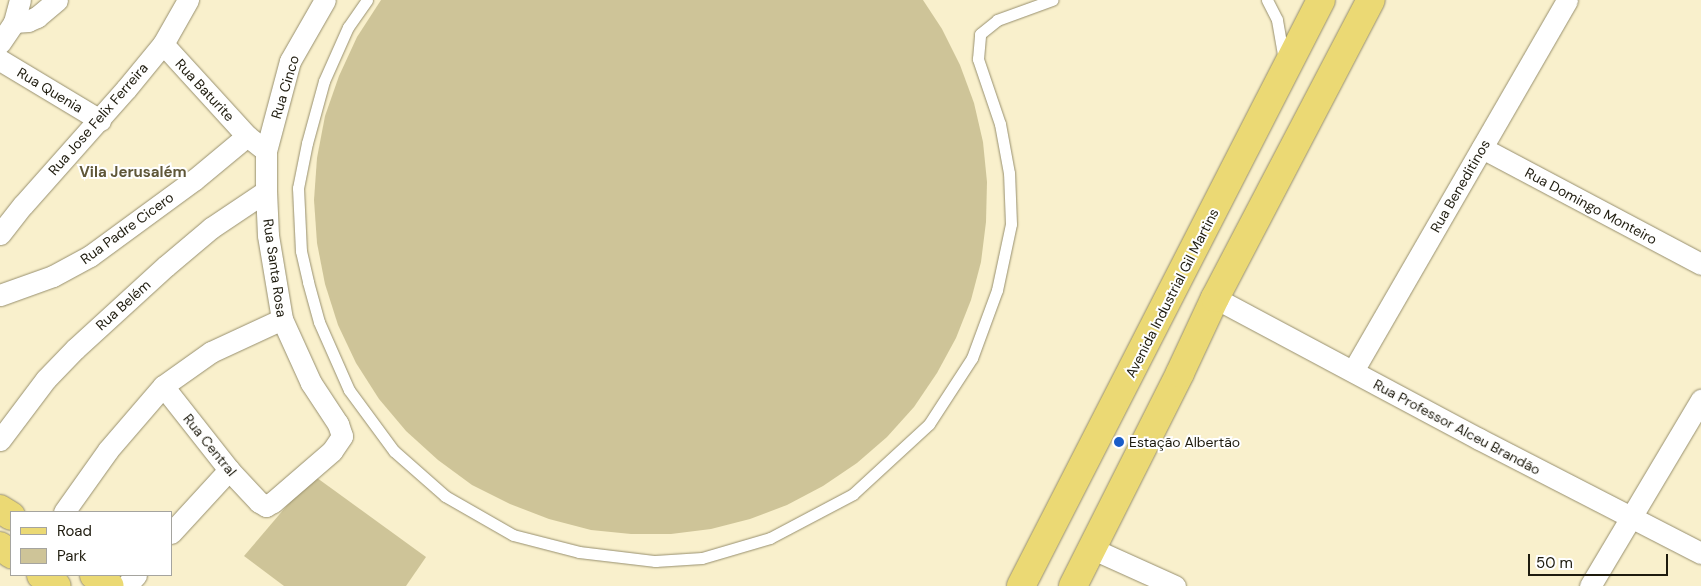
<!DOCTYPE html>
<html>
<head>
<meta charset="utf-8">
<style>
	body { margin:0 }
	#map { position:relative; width:1701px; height:586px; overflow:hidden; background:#f9f0cc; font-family:"DM Sans",sans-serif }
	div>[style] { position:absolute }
	.green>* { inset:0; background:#cec498 }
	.roads { filter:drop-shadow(0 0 1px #978f6e) drop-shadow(0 0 1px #978f6e) }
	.lane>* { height:11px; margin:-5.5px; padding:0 5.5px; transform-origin:5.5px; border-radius:5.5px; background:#fff }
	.street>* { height:21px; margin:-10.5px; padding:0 10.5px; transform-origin:10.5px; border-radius:10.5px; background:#fff }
	.primary>* { height:28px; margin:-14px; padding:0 14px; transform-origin:14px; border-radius:14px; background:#ebd974 }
	.dots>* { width:14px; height:14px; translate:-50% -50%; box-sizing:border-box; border:2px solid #fff; border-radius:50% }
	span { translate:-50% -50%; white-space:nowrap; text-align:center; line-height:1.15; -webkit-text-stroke:4px #fff; paint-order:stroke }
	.street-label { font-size:14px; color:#1e1b0e }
	.poi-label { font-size:14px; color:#1e1b0e }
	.left { translate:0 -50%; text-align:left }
	.neighbourhood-label { font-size:15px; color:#5f5738; font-weight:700 }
	.legend { position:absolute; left:10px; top:511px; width:162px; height:65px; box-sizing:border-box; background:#fff; border:1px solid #a5a49f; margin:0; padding:6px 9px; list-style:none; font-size:15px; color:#1e1b0e }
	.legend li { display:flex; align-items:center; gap:10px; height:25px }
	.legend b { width:25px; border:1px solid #a5a49f }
	.scale { position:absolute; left:1528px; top:554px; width:140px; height:22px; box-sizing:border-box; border:2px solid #1e1b0e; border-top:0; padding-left:6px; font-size:15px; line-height:18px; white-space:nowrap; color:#1e1b0e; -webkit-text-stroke:4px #fff; paint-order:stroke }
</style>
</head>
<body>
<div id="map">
	<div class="green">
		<i style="clip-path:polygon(381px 0,923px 0,942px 29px,960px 65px,974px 103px,983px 142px,987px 182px,986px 222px,981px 262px,971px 300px,956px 338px,937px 373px,914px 407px,887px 437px,857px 463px,823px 486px,787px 505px,750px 519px,711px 529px,671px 534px,631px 534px,591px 530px,549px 519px,510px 504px,472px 485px,438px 460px,406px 431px,379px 399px,356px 363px,338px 325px,325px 284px,317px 243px,314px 200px,317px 158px,325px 116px,339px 76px,357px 37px)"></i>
		<i style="clip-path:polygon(313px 475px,426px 557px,406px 586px,284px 586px,244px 556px)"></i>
	</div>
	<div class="roads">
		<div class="lane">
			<i style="left:367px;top:0;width:33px;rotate:125deg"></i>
			<i style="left:348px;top:27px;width:59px;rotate:114deg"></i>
			<i style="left:324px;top:81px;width:64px;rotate:105.3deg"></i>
			<i style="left:307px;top:143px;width:46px;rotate:101.3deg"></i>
			<i style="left:298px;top:188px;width:63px;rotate:87.3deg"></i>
			<i style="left:301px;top:251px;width:32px;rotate:77deg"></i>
			<i style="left:308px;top:282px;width:41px;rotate:74.6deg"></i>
			<i style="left:319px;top:322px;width:74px;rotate:66.2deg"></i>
			<i style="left:349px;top:390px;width:76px;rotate:53.6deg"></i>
			<i style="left:394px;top:451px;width:68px;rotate:41.4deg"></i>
			<i style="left:445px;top:496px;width:78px;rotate:29.8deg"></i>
			<i style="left:513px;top:535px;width:68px;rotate:14.4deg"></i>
			<i style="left:579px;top:552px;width:77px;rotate:6.8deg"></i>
			<i style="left:655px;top:561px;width:47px;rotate:-3.7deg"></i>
			<i style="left:702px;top:558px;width:71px;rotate:-16.4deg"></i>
			<i style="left:770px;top:538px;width:94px;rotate:-27.9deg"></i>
			<i style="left:853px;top:494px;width:103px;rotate:-42.6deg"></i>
			<i style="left:929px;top:424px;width:79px;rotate:-56.9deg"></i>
			<i style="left:972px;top:358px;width:72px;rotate:-69.8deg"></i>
			<i style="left:997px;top:290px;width:67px;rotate:-78deg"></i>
			<i style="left:1011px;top:224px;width:51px;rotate:-92.2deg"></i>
			<i style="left:1009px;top:173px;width:50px;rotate:-100.4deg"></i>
			<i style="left:1000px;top:124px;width:69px;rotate:-108.7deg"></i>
			<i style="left:978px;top:59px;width:25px;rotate:-85deg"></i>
			<i style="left:980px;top:34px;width:22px;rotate:-39deg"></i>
			<i style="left:997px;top:20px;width:59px;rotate:-20deg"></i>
			<i style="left:1267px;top:0;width:22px;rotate:63deg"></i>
			<i style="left:1277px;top:20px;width:41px;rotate:80.1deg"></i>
		</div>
		<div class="street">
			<i style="left:14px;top:22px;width:14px;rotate:-4deg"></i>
			<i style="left:28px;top:21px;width:10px;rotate:-24deg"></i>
			<i style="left:37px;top:17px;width:26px;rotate:-40deg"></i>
			<i style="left:0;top:43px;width:25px;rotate:-56deg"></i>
			<i style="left:14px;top:22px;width:23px;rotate:-75deg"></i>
			<i style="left:163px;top:44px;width:125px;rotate:47.6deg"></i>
			<i style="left:0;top:60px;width:117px;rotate:31deg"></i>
			<i style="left:1482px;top:148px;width:248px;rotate:27.9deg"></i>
			<i style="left:0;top:234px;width:37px;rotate:-52deg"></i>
			<i style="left:23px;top:205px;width:155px;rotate:-48.4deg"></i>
			<i style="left:126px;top:89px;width:58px;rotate:-50.6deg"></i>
			<i style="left:163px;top:44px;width:51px;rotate:-60.4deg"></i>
			<i style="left:0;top:295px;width:56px;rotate:-19.7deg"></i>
			<i style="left:53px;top:276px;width:42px;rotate:-28.4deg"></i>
			<i style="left:90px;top:256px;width:129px;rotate:-36.2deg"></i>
			<i style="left:194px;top:180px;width:69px;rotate:-39.7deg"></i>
			<i style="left:247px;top:136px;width:24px;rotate:38deg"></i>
			<i style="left:1215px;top:298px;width:299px;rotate:28.1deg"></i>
			<i style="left:1479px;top:439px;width:250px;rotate:27.2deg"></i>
			<i style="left:1353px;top:371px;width:428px;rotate:-60deg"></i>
			<i style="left:163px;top:386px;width:107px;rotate:51.8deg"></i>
			<i style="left:229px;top:470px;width:44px;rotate:46.8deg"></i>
			<i style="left:259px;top:502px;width:8px;rotate:30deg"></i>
			<i style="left:266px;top:506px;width:8px;rotate:-30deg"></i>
			<i style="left:273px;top:502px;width:78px;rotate:-40.8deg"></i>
			<i style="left:332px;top:451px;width:18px;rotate:-56deg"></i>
			<i style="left:342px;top:436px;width:13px;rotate:-108deg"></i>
			<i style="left:338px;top:424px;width:49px;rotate:-123.4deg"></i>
			<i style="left:311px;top:383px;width:70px;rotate:-114.4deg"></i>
			<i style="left:282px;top:319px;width:85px;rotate:-99.5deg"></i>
			<i style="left:268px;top:235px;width:44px;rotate:-92.6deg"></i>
			<i style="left:266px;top:191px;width:40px;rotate:-90deg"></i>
			<i style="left:266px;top:151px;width:93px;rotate:-75.1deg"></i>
			<i style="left:290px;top:61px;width:70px;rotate:-60.2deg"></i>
			<i style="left:0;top:440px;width:76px;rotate:-53deg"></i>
			<i style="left:46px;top:379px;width:42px;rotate:-46deg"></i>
			<i style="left:75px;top:349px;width:123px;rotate:-42.4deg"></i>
			<i style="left:166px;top:266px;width:59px;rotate:-40.2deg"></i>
			<i style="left:211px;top:228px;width:66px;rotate:-33.9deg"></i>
			<i style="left:64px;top:512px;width:76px;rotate:-54.6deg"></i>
			<i style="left:108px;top:450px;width:84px;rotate:-49.3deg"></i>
			<i style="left:163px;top:386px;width:59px;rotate:-35.3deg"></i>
			<i style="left:211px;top:352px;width:78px;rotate:-24.9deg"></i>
			<i style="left:171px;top:533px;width:86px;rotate:-47.4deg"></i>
			<i style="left:1093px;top:549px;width:90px;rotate:24.3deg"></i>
			<i style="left:126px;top:586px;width:15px;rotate:-48deg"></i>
			<i style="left:1590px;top:586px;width:217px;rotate:-59.2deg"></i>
		</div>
		<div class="primary">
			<i style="left:0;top:509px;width:13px;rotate:32deg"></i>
			<i style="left:0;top:546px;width:14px;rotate:36deg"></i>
			<i style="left:41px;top:575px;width:19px;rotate:35deg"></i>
			<i style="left:94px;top:575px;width:19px;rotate:35deg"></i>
			<i style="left:1021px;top:586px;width:658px;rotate:-62.89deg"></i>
			<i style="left:1073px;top:586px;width:238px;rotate:-63.3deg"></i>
			<i style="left:1180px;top:373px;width:83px;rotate:-65deg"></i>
			<i style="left:1215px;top:298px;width:336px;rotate:-62.4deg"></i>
		</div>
	</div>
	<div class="dots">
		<i style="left:1119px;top:442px;background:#1a5dc8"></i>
	</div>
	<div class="street-label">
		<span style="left:285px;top:87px;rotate:-73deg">Rua Cinco</span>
		<span style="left:50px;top:90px;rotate:31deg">Rua Quenia</span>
		<span style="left:205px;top:90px;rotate:47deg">Rua Baturite</span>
		<span style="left:98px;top:119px;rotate:-49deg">Rua Jose Felix Ferreira</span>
		<span style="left:1460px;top:186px;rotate:-60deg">Rua Beneditinos</span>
		<span style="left:1591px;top:206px;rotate:28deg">Rua Domingo Monteiro</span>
		<span style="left:127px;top:228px;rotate:-36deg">Rua Padre Cicero</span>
		<span style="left:275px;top:268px;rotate:82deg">Rua Santa Rosa</span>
		<span style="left:1172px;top:293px;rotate:-63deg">Avenida Industrial Gil Martins</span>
		<span style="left:123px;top:305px;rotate:-42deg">Rua Belém</span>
		<span style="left:1457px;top:427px;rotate:28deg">Rua Professor Alceu Brandão</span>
		<span style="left:210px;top:445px;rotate:51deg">Rua Central</span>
	</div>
	<div class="poi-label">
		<span class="left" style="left:1129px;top:442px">Estação Albertão</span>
	</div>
	<div class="neighbourhood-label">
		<span style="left:133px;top:173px">Vila Jerusalém</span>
	</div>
	<ul class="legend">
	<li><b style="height:6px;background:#ebd974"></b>Road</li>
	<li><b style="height:14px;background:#cec498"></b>Park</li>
	</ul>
	<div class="scale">50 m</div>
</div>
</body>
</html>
